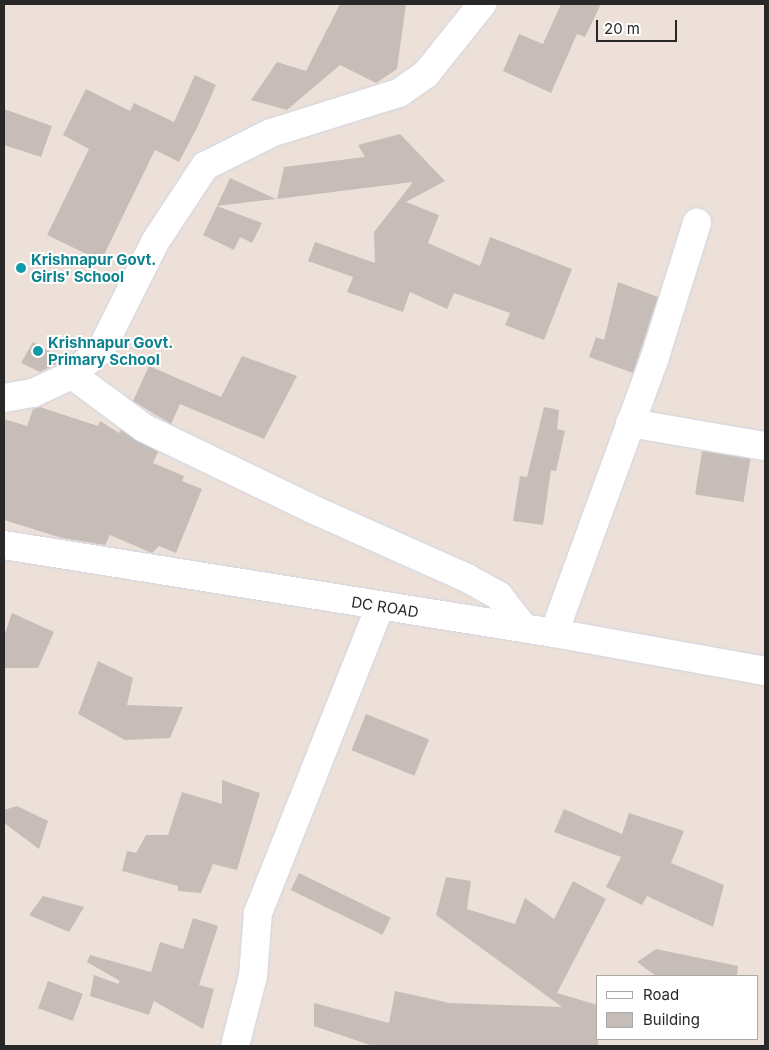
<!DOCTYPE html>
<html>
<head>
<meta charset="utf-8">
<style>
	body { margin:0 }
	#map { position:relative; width:769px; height:1050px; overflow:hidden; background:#ede0d8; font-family:Inter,sans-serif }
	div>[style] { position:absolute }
	.building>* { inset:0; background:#c7bdb8; transform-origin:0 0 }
	.roads { filter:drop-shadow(0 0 1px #cdd5e3) drop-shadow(0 0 1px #cdd5e3) }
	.minor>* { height:28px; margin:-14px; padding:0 14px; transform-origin:14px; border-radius:14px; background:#fff }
	.tertiary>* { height:28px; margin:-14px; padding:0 14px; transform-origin:14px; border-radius:14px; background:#fff }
	.dots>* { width:14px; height:14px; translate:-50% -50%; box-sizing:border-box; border:2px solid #fff; border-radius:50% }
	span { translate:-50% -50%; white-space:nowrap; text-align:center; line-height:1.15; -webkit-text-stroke:4px #fff; paint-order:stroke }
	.culture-label { font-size:15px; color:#0d838f; font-weight:700 }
	.left { translate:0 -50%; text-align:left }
	.street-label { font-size:15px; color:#282828 }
	.frame { position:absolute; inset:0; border:5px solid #282828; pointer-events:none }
	.legend { position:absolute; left:596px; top:975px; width:162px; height:65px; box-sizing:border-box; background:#fff; border:1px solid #a9a9a9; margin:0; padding:6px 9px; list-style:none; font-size:15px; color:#282828 }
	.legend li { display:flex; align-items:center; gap:10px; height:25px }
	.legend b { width:25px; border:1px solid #a9a9a9 }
	.scale { position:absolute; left:596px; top:20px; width:81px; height:22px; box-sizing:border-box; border:2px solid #282828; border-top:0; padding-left:6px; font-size:15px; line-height:18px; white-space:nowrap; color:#282828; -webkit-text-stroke:4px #fff; paint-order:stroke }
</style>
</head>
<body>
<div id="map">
	<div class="building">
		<i style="clip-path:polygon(340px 4px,406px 4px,397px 69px,376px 83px,340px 65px,287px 110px,251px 100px,277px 62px,306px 71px)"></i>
		<i style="clip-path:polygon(561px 4px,601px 4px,585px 37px,577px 34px,551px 93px,503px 71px,519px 34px,543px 44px)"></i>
		<i style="clip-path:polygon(195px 75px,216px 85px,197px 128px,179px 162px,155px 150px,101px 261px,47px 235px,89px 149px,63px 135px,86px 89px,130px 111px,134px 103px,174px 122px)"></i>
		<i style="clip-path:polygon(4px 109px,52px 126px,41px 157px,4px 145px)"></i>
		<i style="clip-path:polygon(400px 134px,445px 181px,406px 202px,439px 215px,428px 243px,480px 266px,490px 237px,572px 269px,544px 340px,505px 325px,510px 313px,454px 293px,447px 309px,410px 292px,403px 312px,347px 292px,353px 277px,308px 261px,315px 242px,375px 263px,374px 232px,413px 182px,277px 199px,284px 167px,365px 157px,358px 145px)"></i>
		<i style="clip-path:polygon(230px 178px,276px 199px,217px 206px)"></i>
		<i style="clip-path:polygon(217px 206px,262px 223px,252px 243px,240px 237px,234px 250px,203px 235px)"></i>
		<i style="clip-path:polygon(618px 282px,658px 297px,633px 373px,589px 357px,596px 337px,604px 340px)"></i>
		<i style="clip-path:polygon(33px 342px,64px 360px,40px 372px,21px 363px)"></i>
		<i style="clip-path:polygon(242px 356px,297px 376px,264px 439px,180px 404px,171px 424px,133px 401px,149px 366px,221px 397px)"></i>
		<i style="clip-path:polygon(40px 407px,98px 426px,100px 421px,119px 433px,121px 430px,158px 452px,153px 463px,184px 476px,182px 481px,202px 489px,176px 553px,159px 546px,152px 553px,110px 535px,105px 545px,62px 538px,4px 520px,4px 419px,27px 426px,33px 409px)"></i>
		<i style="clip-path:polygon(544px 407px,559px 410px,557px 429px,565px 431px,556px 471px,551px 470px,543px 525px,513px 521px,520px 476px,527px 477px)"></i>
		<i style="left:702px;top:451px;width:49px;height:44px;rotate:9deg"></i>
		<i style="clip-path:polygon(12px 613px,54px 632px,38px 668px,4px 668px,4px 636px)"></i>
		<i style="clip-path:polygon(98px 661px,133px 678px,127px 705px,183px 707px,170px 738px,125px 740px,78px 714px)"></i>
		<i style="left:366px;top:714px;width:68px;height:39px;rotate:22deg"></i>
		<i style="clip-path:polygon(222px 780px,260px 793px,237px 870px,213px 864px,201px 893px,178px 891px,178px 886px,122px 871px,127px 851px,136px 853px,146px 835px,168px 835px,182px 792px,222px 804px)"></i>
		<i style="clip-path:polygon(17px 806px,48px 821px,39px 849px,4px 823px,4px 810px)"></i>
		<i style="clip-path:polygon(564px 809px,622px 834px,629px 813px,684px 831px,671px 863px,724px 885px,713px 927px,647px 896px,642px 905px,606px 887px,621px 857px,554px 832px)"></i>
		<i style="left:299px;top:873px;width:102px;height:19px;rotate:26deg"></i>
		<i style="clip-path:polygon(446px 877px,471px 881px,467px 909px,515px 924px,525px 898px,554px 919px,573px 881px,606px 899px,557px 993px,598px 1005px,598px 1046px,373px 1046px,314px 1026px,314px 1003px,389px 1023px,395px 991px,450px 1003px,562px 1007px,436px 915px)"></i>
		<i style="clip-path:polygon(43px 896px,84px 907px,69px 932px,29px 915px)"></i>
		<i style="clip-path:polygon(193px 918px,218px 926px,199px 985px,214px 989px,203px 1029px,154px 1001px,149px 1015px,90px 996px,94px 975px,118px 984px,120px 981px,87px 962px,90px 955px,151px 972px,160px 942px,183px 949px)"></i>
		<i style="clip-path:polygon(656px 949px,738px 966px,737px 976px,656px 976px,637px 962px)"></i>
		<i style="left:48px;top:981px;width:37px;height:29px;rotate:20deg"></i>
	</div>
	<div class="roads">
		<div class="minor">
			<i style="left:71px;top:374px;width:91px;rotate:36.5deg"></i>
			<i style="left:144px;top:428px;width:187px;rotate:25.7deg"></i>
			<i style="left:312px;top:509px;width:170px;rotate:24deg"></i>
			<i style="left:467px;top:578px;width:37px;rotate:29deg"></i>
			<i style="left:499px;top:596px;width:41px;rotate:52deg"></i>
			<i style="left:4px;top:398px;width:29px;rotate:-10deg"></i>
			<i style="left:33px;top:393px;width:40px;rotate:-25deg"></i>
			<i style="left:69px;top:376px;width:41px;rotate:-39.1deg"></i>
			<i style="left:101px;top:350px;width:121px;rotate:-63.4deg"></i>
			<i style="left:155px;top:242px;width:91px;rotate:-56.7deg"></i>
			<i style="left:205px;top:166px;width:74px;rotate:-26.6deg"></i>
			<i style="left:271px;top:133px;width:134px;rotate:-17.4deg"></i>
			<i style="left:399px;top:93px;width:33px;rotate:-35deg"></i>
			<i style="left:426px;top:74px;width:90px;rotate:-51.3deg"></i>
			<i style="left:630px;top:423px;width:137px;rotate:9.7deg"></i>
			<i style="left:554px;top:633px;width:291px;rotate:-69.9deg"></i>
			<i style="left:654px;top:360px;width:144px;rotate:-72.6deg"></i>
			<i style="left:235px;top:1046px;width:72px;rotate:-75.6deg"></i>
			<i style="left:253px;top:976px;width:63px;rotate:-85.5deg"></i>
			<i style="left:258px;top:913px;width:330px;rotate:-68.3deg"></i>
		</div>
		<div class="tertiary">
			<i style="left:4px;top:545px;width:557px;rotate:9.09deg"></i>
			<i style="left:554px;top:633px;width:214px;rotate:10.2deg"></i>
		</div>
	</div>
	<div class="dots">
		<i style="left:21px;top:268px;background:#0f9aa8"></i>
		<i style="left:38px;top:351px;background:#0f9aa8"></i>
	</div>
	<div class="culture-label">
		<span class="left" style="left:31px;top:268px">Krishnapur Govt.<br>Girls' School</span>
		<span class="left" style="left:48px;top:351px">Krishnapur Govt.<br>Primary School</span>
	</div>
	<div class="street-label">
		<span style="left:385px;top:607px;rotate:9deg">DC ROAD</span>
	</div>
	<div class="frame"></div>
	<ul class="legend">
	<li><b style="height:6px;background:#fff"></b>Road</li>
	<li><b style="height:14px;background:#c7bdb8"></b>Building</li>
	</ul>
	<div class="scale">20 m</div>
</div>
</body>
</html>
